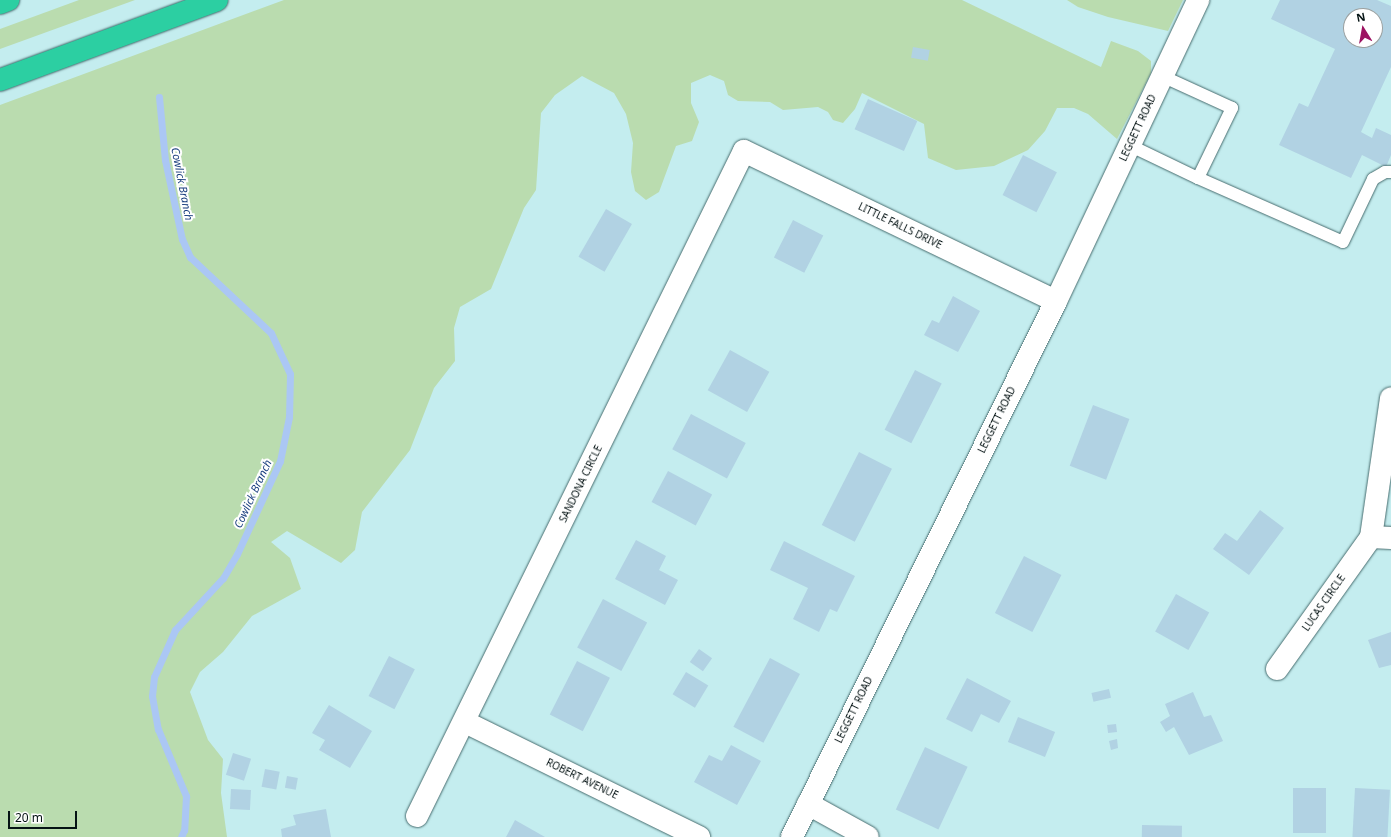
<!DOCTYPE html>
<html>
<head>
<meta charset="utf-8">
<style>
	body { margin:0 }
	#map { position:relative; width:1391px; height:837px; overflow:hidden; background:#c4edef; font-family:"Noto Sans",sans-serif }
	div>[style] { position:absolute }
	.green>* { inset:0; background:#badcaf }
	.stream>* { height:7px; margin:-3.5px; padding:0 3.5px; transform-origin:3.5px; border-radius:3.5px; background:#abc7f4 }
	.building>* { inset:0; background:#b1d2e3; transform-origin:0 0 }
	.roads { filter:drop-shadow(0 0 1px #476c6e) drop-shadow(0 0 1px #476c6e) }
	.lane>* { height:12px; margin:-6px; padding:0 6px; transform-origin:6px; border-radius:6px; background:#fff }
	.street>* { height:22px; margin:-11px; padding:0 11px; transform-origin:11px; border-radius:11px; background:#fff }
	.highway>* { height:22px; margin:-11px; padding:0 11px; transform-origin:11px; border-radius:11px; background:#2ccfa2 }
	span { translate:-50% -50%; white-space:nowrap; text-align:center; line-height:1.15; -webkit-text-stroke:4px #fff; paint-order:stroke }
	.street-label { font-size:10px; color:#051314 }
	.water-label { font-size:11px; color:#183d7e; font-style:italic }
	.north { position:absolute; left:1343px; top:8px; width:40px; height:40px; box-sizing:border-box; background:#fff; border:1px solid #9ba1a1; border-radius:50%; rotate:349deg; font-size:11px; font-weight:700; line-height:16px; text-align:center; color:#051314 }
	.north::after { content:''; display:block; margin:auto; width:14px; height:18px; background:#9d1362; clip-path:polygon(50% 0,100% 100%,50% 72%,0 100%) }
	.scale { position:absolute; left:8px; top:811px; width:69px; height:18px; box-sizing:border-box; border:2px solid #051314; border-top:0; padding-left:5px; font-size:12px; line-height:14px; white-space:nowrap; color:#051314; -webkit-text-stroke:3px #fff; paint-order:stroke }
</style>
</head>
<body>
<div id="map">
	<div class="green">
		<i style="clip-path:polygon(79px 0,135px 0,0 49px,0 29px)"></i>
		<i style="clip-path:polygon(284px 0,962px 0,1101px 67px,1111px 41px,1138px 51px,1151px 61px,1151px 73px,1117px 139px,1088px 114px,1074px 108px,1057px 108px,1045px 131px,1028px 150px,994px 166px,956px 170px,928px 158px,924px 124px,862px 93px,855px 109px,843px 123px,833px 120px,828px 112px,818px 107px,783px 110px,770px 102px,738px 101px,728px 95px,724px 81px,710px 75px,691px 83px,691px 103px,699px 122px,692px 141px,676px 146px,659px 192px,646px 200px,635px 191px,631px 172px,633px 143px,626px 114px,614px 93px,582px 76px,555px 95px,541px 113px,536px 190px,524px 208px,491px 289px,460px 307px,454px 328px,455px 361px,434px 388px,410px 450px,362px 512px,355px 550px,341px 563px,287px 531px,271px 542px,290px 558px,301px 589px,252px 616px,223px 652px,200px 672px,190px 692px,208px 740px,223px 759px,221px 793px,227px 837px,0 837px,0 105px)"></i>
		<i style="clip-path:polygon(1067px 0,1183px 0,1168px 31px,1108px 17px,1078px 7px)"></i>
	</div>
	<div class="stream">
		<i style="left:159px;top:97px;width:63px;rotate:84.6deg"></i>
		<i style="left:165px;top:160px;width:81px;rotate:77.9deg"></i>
		<i style="left:182px;top:239px;width:20px;rotate:66deg"></i>
		<i style="left:190px;top:257px;width:111px;rotate:43.2deg"></i>
		<i style="left:271px;top:333px;width:45px;rotate:65.1deg"></i>
		<i style="left:290px;top:374px;width:43px;rotate:91.3deg"></i>
		<i style="left:289px;top:417px;width:45px;rotate:101.6deg"></i>
		<i style="left:280px;top:461px;width:102px;rotate:114.8deg"></i>
		<i style="left:237px;top:554px;width:28px;rotate:120deg"></i>
		<i style="left:223px;top:578px;width:71px;rotate:132.7deg"></i>
		<i style="left:175px;top:630px;width:51px;rotate:114.1deg"></i>
		<i style="left:154px;top:677px;width:19px;rotate:96deg"></i>
		<i style="left:152px;top:696px;width:34px;rotate:80deg"></i>
		<i style="left:158px;top:729px;width:73px;rotate:67.3deg"></i>
		<i style="left:186px;top:796px;width:34px;rotate:93deg"></i>
		<i style="left:184px;top:830px;width:8px;rotate:113deg"></i>
	</div>
	<div class="building">
		<i style="clip-path:polygon(evenodd,1280px 0,1377px 0,1391px 6px,1391px 67px,1361px 132px,1372px 138px,1376px 128px,1391px 135px,1391px 155px,1386px 167px,1362px 155px,1351px 178px,1279px 145px,1299px 103px,1308px 107px,1335px 49px,1271px 19px,1280px 0,1351px 16px,1375px 16px,1375px 40px,1351px 40px,1351px 16px)"></i>
		<i style="left:913px;top:47px;width:17px;height:11px;rotate:10deg"></i>
		<i style="left:868px;top:99px;width:54px;height:33px;rotate:24deg"></i>
		<i style="left:1023px;top:155px;width:38px;height:45px;rotate:27deg"></i>
		<i style="left:606px;top:209px;width:30px;height:55px;rotate:30deg"></i>
		<i style="left:793px;top:220px;width:34px;height:42px;rotate:27deg"></i>
		<i style="clip-path:polygon(953px 296px,980px 311px,958px 352px,924px 335px,932px 320px,939px 323px)"></i>
		<i style="left:730px;top:350px;width:45px;height:46px;rotate:29deg"></i>
		<i style="left:915px;top:370px;width:30px;height:67px;rotate:27deg"></i>
		<i style="left:1093px;top:405px;width:39px;height:65px;rotate:21deg"></i>
		<i style="left:691px;top:414px;width:62px;height:40px;rotate:28deg"></i>
		<i style="left:859px;top:452px;width:37px;height:82px;rotate:27deg"></i>
		<i style="left:668px;top:471px;width:50px;height:35px;rotate:28deg"></i>
		<i style="clip-path:polygon(1260px 510px,1284px 528px,1249px 575px,1213px 549px,1225px 533px,1237px 541px)"></i>
		<i style="clip-path:polygon(636px 540px,666px 556px,659px 570px,678px 580px,665px 605px,615px 579px)"></i>
		<i style="clip-path:polygon(784px 541px,855px 576px,837px 612px,830px 609px,819px 632px,793px 619px,808px 588px,770px 570px)"></i>
		<i style="left:1024px;top:556px;width:42px;height:64px;rotate:27deg"></i>
		<i style="left:1176px;top:594px;width:38px;height:43px;rotate:29deg"></i>
		<i style="left:603px;top:599px;width:50px;height:55px;rotate:28deg"></i>
		<i style="clip-path:polygon(1391px 632px,1391px 665px,1379px 668px,1368px 640px)"></i>
		<i style="left:699px;top:649px;width:16px;height:16px;rotate:35deg"></i>
		<i style="left:389px;top:656px;width:29px;height:45px;rotate:27deg"></i>
		<i style="left:770px;top:658px;width:34px;height:78px;rotate:28deg"></i>
		<i style="left:577px;top:661px;width:37px;height:60px;rotate:27deg"></i>
		<i style="left:686px;top:672px;width:26px;height:26px;rotate:31deg"></i>
		<i style="clip-path:polygon(967px 678px,1011px 701px,999px 723px,981px 714px,972px 732px,946px 719px)"></i>
		<i style="left:1109px;top:689px;width:9px;height:18px;rotate:77deg"></i>
		<i style="clip-path:polygon(1193px 692px,1204px 717px,1211px 715px,1223px 741px,1189px 755px,1174px 727px,1166px 732px,1160px 722px,1170px 716px,1165px 704px)"></i>
		<i style="clip-path:polygon(329px 705px,372px 731px,350px 768px,319px 750px,325px 740px,312px 733px)"></i>
		<i style="left:1018px;top:717px;width:40px;height:27px;rotate:22deg"></i>
		<i style="left:1116px;top:724px;width:8px;height:9px;rotate:83deg"></i>
		<i style="clip-path:polygon(1117px 739px,1118px 748px,1111px 750px,1109px 741px)"></i>
		<i style="clip-path:polygon(731px 745px,761px 761px,737px 805px,694px 782px,709px 755px,722px 761px)"></i>
		<i style="left:925px;top:747px;width:47px;height:69px;rotate:25deg"></i>
		<i style="left:233px;top:753px;width:19px;height:23px;rotate:18deg"></i>
		<i style="left:265px;top:769px;width:15px;height:18px;rotate:11deg"></i>
		<i style="left:287px;top:776px;width:11px;height:12px;rotate:10deg"></i>
		<i style="left:1293px;top:788px;width:33px;height:45px"></i>
		<i style="left:1355px;top:788px;width:35px;height:49px;rotate:3deg"></i>
		<i style="left:231px;top:789px;width:20px;height:20px;rotate:3deg"></i>
		<i style="clip-path:polygon(326px 809px,331px 837px,282px 837px,281px 829px,296px 825px,293px 815px)"></i>
		<i style="clip-path:polygon(515px 820px,545px 837px,506px 837px)"></i>
		<i style="left:1142px;top:825px;width:40px;height:12px;rotate:1deg"></i>
	</div>
	<div class="roads">
		<div class="lane">
			<i style="left:1129px;top:145px;width:76px;rotate:25.6deg"></i>
			<i style="left:1198px;top:178px;width:78px;rotate:-64.1deg"></i>
			<i style="left:1232px;top:108px;width:77px;rotate:-155.4deg"></i>
			<i style="left:1198px;top:178px;width:158px;rotate:23.8deg"></i>
			<i style="left:1343px;top:242px;width:70px;rotate:-64.5deg"></i>
			<i style="left:1373px;top:179px;width:14px;rotate:-30deg"></i>
			<i style="left:1385px;top:172px;width:6px"></i>
		</div>
		<div class="street">
			<i style="left:1371px;top:537px;width:20px;rotate:3deg"></i>
			<i style="left:1277px;top:669px;width:162px;rotate:-54.5deg"></i>
			<i style="left:1371px;top:537px;width:140px;rotate:-81.8deg"></i>
			<i style="left:465px;top:722px;width:261px;rotate:26.2deg"></i>
			<i style="left:808px;top:804px;width:68px;rotate:28.8deg"></i>
			<i style="left:417px;top:816px;width:741px;rotate:-63.82deg"></i>
			<i style="left:744px;top:151px;width:346px;rotate:25.7deg"></i>
			<i style="left:792px;top:837px;width:597px;rotate:-63.78deg"></i>
			<i style="left:1056px;top:301px;width:333px;rotate:-64.7deg"></i>
		</div>
		<div class="highway">
			<i style="left:0;top:3px;width:9px;rotate:-21deg"></i>
			<i style="left:0;top:80px;width:231px;rotate:-20.2deg"></i>
		</div>
	</div>
	<div class="street-label">
		<span style="left:1138px;top:128px;rotate:-65deg">LEGGETT ROAD</span>
		<span style="left:900px;top:226px;rotate:26deg">LITTLE FALLS DRIVE</span>
		<span style="left:997px;top:420px;rotate:-64deg">LEGGETT ROAD</span>
		<span style="left:581px;top:484px;rotate:-64deg">SANDONA CIRCLE</span>
		<span style="left:1324px;top:603px;rotate:-55deg">LUCAS CIRCLE</span>
		<span style="left:854px;top:710px;rotate:-64deg">LEGGETT ROAD</span>
		<span style="left:582px;top:779px;rotate:26deg">ROBERT AVENUE</span>
	</div>
	<div class="water-label">
		<span style="left:182px;top:184px;rotate:79deg">Cowlick Branch</span>
		<span style="left:253px;top:494px;rotate:-65deg">Cowlick Branch</span>
	</div>
	<div class="north">N</div>
	<div class="scale">20 m</div>
</div>
</body>
</html>
